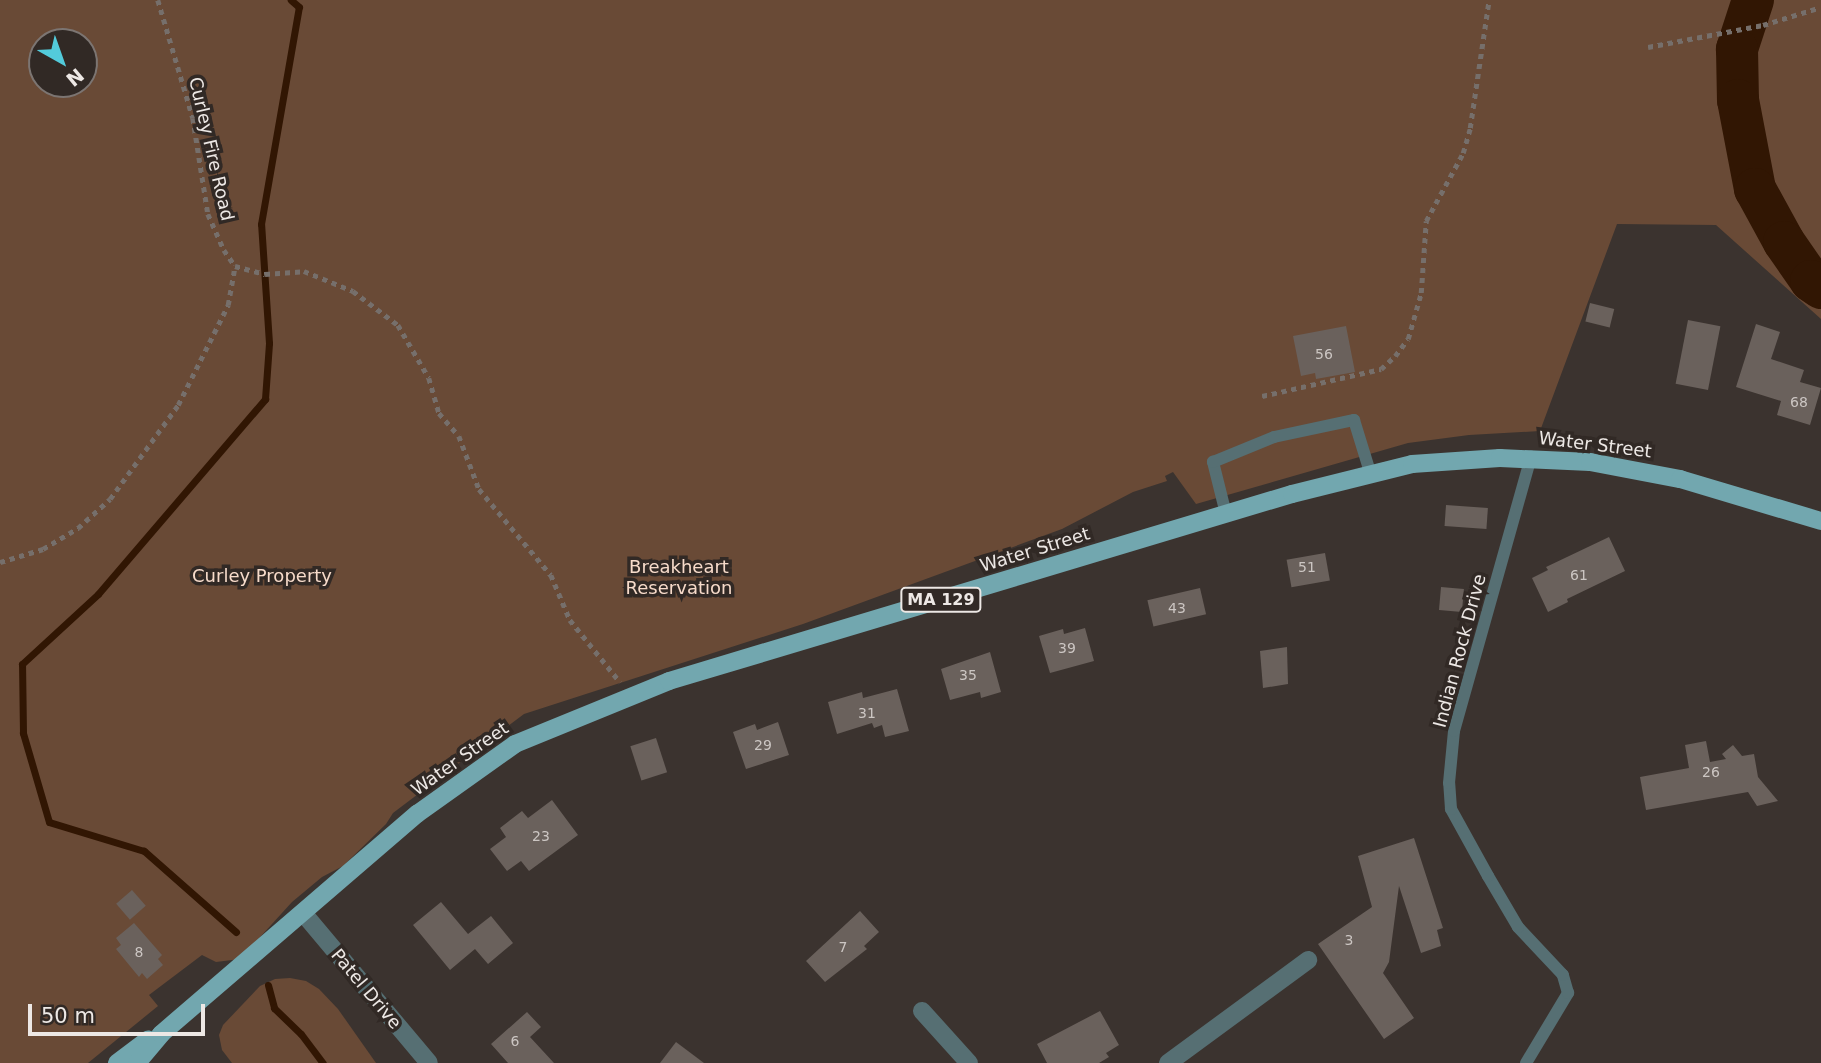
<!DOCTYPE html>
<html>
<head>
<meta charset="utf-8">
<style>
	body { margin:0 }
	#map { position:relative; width:1821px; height:1063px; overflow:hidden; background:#3b332f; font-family:"DejaVu Sans",sans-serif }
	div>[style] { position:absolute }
	.green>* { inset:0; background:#694a36 }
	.stream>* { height:7px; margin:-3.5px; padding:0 3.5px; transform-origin:3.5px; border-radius:3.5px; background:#311603 }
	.river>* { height:42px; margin:-21px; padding:0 21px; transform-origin:21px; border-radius:21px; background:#311603 }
	.building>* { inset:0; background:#6a615c; transform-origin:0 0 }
	.path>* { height:4.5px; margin-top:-2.25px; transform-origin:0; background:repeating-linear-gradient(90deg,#766f6b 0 5px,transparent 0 10px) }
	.service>* { height:12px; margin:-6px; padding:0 6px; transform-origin:6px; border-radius:6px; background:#566f73 }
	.minor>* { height:18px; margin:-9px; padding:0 9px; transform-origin:9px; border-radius:9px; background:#566f73 }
	.primary>* { height:18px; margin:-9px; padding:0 9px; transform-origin:9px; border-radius:9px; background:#72a7af }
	span { translate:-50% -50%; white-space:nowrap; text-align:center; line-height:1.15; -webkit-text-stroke:7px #312925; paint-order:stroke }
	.number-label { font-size:14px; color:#ccc6c3 }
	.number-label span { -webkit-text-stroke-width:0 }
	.shield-label span { padding:2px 5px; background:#312925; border:2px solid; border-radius:5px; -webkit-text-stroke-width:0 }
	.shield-label { font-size:16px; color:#ede8e5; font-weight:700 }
	.street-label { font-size:18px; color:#ede8e5 }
	.park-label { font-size:18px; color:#f7dbca }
	.north { position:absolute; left:28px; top:28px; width:70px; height:70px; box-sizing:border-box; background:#312925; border:2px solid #7c7572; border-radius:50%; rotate:140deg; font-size:19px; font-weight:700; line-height:28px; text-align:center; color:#ede8e5 }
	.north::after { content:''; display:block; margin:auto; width:24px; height:32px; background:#53cbdb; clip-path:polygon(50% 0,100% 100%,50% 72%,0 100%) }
	.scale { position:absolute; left:28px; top:1004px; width:177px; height:32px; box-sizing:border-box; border:4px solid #ede8e5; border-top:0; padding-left:9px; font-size:21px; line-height:24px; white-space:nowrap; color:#ede8e5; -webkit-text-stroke:5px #312925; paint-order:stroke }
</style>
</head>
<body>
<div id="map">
	<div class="green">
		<i style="clip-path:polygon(evenodd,0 0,1821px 0,1821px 319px,1716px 225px,1617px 224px,1540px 431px,1469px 435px,1408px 443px,1196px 504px,1173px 472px,1165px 476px,1167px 481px,1133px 492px,1062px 529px,803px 624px,524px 714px,393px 813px,386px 824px,343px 866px,322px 877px,292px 902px,240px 959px,216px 962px,202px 955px,149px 995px,158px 1006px,88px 1063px,0 1063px,0 0,42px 42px,84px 42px,84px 84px,42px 84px,42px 42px)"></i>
		<i style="clip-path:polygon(290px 978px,306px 981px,319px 989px,338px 1009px,376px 1063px,232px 1063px,222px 1050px,219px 1035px,223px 1025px,260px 986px,275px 979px)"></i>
	</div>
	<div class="stream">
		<i style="left:236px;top:932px;width:123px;rotate:-138.6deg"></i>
		<i style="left:144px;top:851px;width:99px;rotate:-163deg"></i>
		<i style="left:49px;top:822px;width:93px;rotate:-106.3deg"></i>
		<i style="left:23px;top:733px;width:69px;rotate:-90.8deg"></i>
		<i style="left:22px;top:664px;width:103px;rotate:-42.6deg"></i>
		<i style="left:98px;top:594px;width:257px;rotate:-49.4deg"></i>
		<i style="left:265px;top:399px;width:56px;rotate:-85.9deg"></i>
		<i style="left:269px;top:343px;width:119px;rotate:-93.8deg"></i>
		<i style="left:261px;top:224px;width:220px;rotate:-80.1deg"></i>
		<i style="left:299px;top:7px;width:11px;rotate:-139deg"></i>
		<i style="left:268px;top:985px;width:24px;rotate:75deg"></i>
		<i style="left:274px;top:1008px;width:37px;rotate:44deg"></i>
		<i style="left:301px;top:1034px;width:36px;rotate:53deg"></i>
	</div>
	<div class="river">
		<i style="left:1753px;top:0;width:52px;rotate:108.1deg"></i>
		<i style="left:1737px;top:49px;width:51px;rotate:88.9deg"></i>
		<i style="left:1738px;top:100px;width:91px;rotate:79.2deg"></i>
		<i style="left:1755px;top:189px;width:60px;rotate:61.3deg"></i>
		<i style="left:1784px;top:242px;width:47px;rotate:55.3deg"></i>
		<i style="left:1811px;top:281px;width:12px;rotate:35deg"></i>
	</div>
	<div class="building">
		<i style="left:1590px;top:303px;width:25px;height:19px;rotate:14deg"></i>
		<i style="left:1688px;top:320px;width:33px;height:65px;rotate:11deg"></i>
		<i style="clip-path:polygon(1756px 324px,1780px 332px,1771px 359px,1804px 370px,1800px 382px,1821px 388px,1810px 425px,1777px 415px,1781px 401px,1736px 387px)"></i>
		<i style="clip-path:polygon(1346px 326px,1355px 372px,1316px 379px,1315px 373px,1301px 376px,1293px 336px)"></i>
		<i style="left:1446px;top:505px;width:42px;height:21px;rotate:4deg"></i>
		<i style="clip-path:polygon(1609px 537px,1625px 571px,1567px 599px,1568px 602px,1548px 612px,1532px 578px,1548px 570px,1546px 567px)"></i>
		<i style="left:1325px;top:553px;width:28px;height:39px;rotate:80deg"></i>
		<i style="left:1441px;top:587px;width:23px;height:23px;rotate:5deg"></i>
		<i style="left:1200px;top:588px;width:27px;height:54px;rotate:77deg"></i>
		<i style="clip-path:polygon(1085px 628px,1094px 661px,1050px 673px,1039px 636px,1063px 629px,1064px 634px)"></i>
		<i style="clip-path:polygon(1287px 647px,1288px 684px,1263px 688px,1260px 651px)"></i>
		<i style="clip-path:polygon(990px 652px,1001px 692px,981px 698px,980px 692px,950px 700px,941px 669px)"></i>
		<i style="clip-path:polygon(897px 689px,909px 731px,885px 737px,882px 725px,874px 728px,872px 723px,837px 734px,828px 702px,862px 692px,863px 698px)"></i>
		<i style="clip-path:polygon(778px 722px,789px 755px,746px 769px,733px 732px,755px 724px,757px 730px)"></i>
		<i style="left:656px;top:738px;width:36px;height:27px;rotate:72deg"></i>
		<i style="clip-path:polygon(1706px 741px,1710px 762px,1726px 759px,1722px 754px,1733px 745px,1742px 756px,1754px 754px,1758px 777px,1778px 801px,1757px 806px,1748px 792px,1646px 810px,1640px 777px,1689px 768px,1685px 745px)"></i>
		<i style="clip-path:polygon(552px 800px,578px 835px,529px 871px,521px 861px,507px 871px,490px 849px,506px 837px,500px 828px,522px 811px,528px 818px)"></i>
		<i style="clip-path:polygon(1414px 838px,1443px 928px,1437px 930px,1441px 946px,1421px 953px,1399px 886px,1389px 962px,1383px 973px,1414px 1018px,1384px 1039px,1318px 944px,1372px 907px,1358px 856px)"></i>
		<i style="left:132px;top:890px;width:21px;height:21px;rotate:49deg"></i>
		<i style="clip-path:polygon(441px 902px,468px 934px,491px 916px,513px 943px,488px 964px,475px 949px,450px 970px,413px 925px)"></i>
		<i style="clip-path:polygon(860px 911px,879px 932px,864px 946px,867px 949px,825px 982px,806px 961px)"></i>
		<i style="clip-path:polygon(134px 923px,162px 955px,158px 959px,163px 965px,147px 979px,142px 973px,139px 977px,116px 949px,121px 945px,116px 938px)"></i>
		<i style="clip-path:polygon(1100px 1011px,1119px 1045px,1106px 1053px,1109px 1057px,1099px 1063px,1047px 1063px,1037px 1044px)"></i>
		<i style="clip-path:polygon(527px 1012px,541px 1027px,530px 1037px,554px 1063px,508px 1063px,491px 1044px)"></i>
		<i style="clip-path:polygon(676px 1042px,704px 1063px,660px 1063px)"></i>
	</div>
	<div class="path">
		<i style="left:158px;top:0;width:123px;rotate:73.5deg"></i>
		<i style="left:193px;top:118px;width:97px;rotate:81.1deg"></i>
		<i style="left:208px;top:214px;width:39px;rotate:66deg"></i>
		<i style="left:224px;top:250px;width:19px;rotate:55deg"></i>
		<i style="left:235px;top:266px;width:31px;rotate:15deg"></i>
		<i style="left:265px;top:274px;width:39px;rotate:-4deg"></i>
		<i style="left:304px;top:271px;width:53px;rotate:22.2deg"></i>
		<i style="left:353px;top:291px;width:56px;rotate:37.1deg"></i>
		<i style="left:398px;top:325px;width:61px;rotate:59.7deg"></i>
		<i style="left:429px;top:378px;width:36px;rotate:74deg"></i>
		<i style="left:439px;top:413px;width:30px;rotate:49deg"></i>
		<i style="left:459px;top:436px;width:57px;rotate:69.3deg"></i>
		<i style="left:479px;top:489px;width:112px;rotate:50.1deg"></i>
		<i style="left:551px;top:575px;width:49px;rotate:67.1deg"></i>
		<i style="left:570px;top:620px;width:80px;rotate:51.1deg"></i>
		<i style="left:1648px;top:47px;width:117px;rotate:-10.8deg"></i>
		<i style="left:1763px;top:25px;width:58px;rotate:-17.2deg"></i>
		<i style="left:1262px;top:396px;width:122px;rotate:-12.8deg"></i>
		<i style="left:1381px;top:369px;width:19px;rotate:-43deg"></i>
		<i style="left:1395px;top:356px;width:21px;rotate:-53deg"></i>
		<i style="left:1408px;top:339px;width:48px;rotate:-74.2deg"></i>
		<i style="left:1421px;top:293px;width:72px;rotate:-86deg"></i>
		<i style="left:1426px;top:221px;width:77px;rotate:-61.4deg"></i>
		<i style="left:1463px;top:153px;width:26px;rotate:-74deg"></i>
		<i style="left:1470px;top:128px;width:129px;rotate:-81.6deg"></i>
		<i style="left:0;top:562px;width:45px;rotate:-16.8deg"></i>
		<i style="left:43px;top:549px;width:41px;rotate:-31deg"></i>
		<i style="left:78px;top:528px;width:43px;rotate:-42.2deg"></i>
		<i style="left:110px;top:499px;width:116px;rotate:-54.1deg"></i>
		<i style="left:178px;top:405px;width:112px;rotate:-63.4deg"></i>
		<i style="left:228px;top:305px;width:40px;rotate:-80deg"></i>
	</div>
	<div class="service">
		<i style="left:1226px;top:514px;width:54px;rotate:-104deg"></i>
		<i style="left:1213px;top:462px;width:66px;rotate:-22.3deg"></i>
		<i style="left:1274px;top:437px;width:82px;rotate:-12deg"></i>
		<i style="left:1354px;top:420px;width:54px;rotate:72.9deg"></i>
		<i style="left:1526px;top:1063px;width:82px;rotate:-59deg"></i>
		<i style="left:1568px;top:993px;width:19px;rotate:-106deg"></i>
		<i style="left:1563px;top:975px;width:66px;rotate:-133.2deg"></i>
		<i style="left:1518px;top:927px;width:59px;rotate:-120.5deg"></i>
		<i style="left:1488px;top:876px;width:77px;rotate:-118.9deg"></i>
		<i style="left:1451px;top:809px;width:26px;rotate:-94deg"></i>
		<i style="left:1449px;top:783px;width:52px;rotate:-84.5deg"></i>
		<i style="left:1454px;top:731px;width:285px;rotate:-74.3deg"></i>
	</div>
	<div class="minor">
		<i style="left:304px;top:914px;width:194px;rotate:50deg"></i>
		<i style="left:922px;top:1011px;width:70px;rotate:47.9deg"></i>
		<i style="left:1168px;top:1063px;width:174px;rotate:-36.3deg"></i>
	</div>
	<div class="primary">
		<i style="left:117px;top:1063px;width:39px;rotate:-37deg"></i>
		<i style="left:137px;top:1063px;width:38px;rotate:-50deg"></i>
		<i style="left:161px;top:1034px;width:338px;rotate:-40.7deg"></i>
		<i style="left:417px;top:814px;width:120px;rotate:-35.5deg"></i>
		<i style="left:515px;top:744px;width:166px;rotate:-22.2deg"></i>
		<i style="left:669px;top:681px;width:650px;rotate:-16.71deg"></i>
		<i style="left:1292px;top:494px;width:124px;rotate:-14deg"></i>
		<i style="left:1412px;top:464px;width:88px;rotate:-3.9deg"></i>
		<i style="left:1500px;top:458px;width:90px;rotate:2.5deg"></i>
		<i style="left:1590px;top:462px;width:92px;rotate:10.7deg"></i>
		<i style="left:1680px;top:479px;width:147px;rotate:16.6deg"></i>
	</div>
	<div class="number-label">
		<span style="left:1324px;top:354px">56</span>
		<span style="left:1799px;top:402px">68</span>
		<span style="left:1307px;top:567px">51</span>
		<span style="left:1579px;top:575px">61</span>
		<span style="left:1177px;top:608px">43</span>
		<span style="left:1067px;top:648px">39</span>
		<span style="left:968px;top:675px">35</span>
		<span style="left:867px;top:713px">31</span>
		<span style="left:763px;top:745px">29</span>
		<span style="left:1711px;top:772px">26</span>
		<span style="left:541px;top:836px">23</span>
		<span style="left:1349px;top:940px">3</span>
		<span style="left:843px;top:947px">7</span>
		<span style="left:139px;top:952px">8</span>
		<span style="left:515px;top:1041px">6</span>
	</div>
	<div class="shield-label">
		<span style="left:941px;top:600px">MA 129</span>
	</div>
	<div class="street-label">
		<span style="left:211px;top:149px;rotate:77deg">Curley Fire Road</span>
		<span style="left:1595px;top:445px;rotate:7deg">Water Street</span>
		<span style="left:1035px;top:550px;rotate:-17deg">Water Street</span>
		<span style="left:1460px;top:651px;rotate:-75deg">Indian Rock Drive</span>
		<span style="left:460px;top:759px;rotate:-35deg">Water Street</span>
		<span style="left:366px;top:989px;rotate:50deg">Patel Drive</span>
	</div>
	<div class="park-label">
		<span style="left:679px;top:578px">Breakheart<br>Reservation</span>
		<span style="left:262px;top:576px">Curley Property</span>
	</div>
	<div class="north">N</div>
	<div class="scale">50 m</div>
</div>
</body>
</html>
